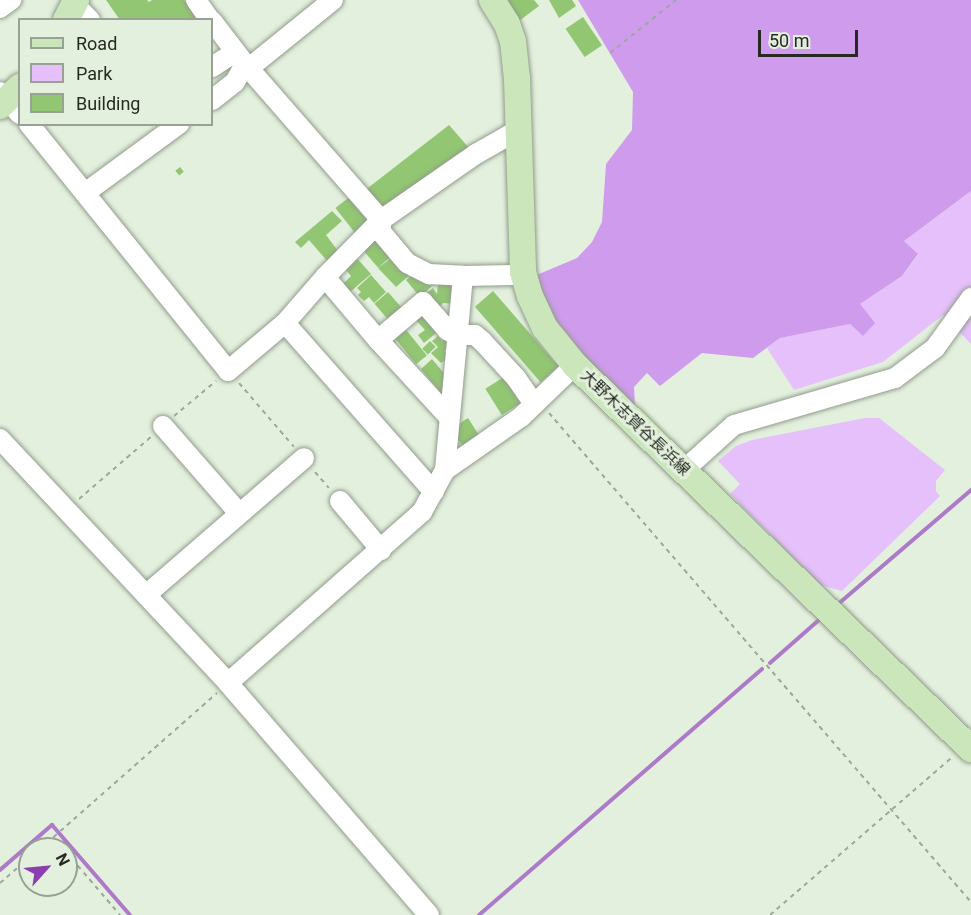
<!DOCTYPE html>
<html>
<head>
<meta charset="utf-8">
<style>
	body { margin:0 }
	#map { position:relative; width:971px; height:915px; overflow:hidden; background:#e4f0de; font-family:Roboto,"Noto Sans JP",sans-serif }
	div>[style] { position:absolute }
	.green>* { inset:0; background:#e5c0fa }
	.forest>* { inset:0; background:#cf9bec }
	.stream>* { height:4px; margin:-2px; padding:0 2px; transform-origin:2px; border-radius:2px; background:#ac7ac8 }
	.building>* { inset:0; background:#92c672; transform-origin:0 0 }
	.path>* { height:2px; margin-top:-1px; transform-origin:0; background:repeating-linear-gradient(90deg,#9ea799 0 4.5px,transparent 0 9px) }
	.roads { filter:drop-shadow(0 0 2px #919c8c) drop-shadow(0 0 2px #919c8c) }
	.minor>* { height:20px; margin:-10px; padding:0 10px; transform-origin:10px; border-radius:10px; background:#fff }
	.major>* { height:26px; margin:-13px; padding:0 13px; transform-origin:13px; border-radius:13px; background:#cce6bc }
	span { translate:-50% -50%; white-space:nowrap; text-align:center; line-height:1.15; -webkit-text-stroke:6px #e4f0de; paint-order:stroke }
	.street-label { font-size:16px; color:#262a23 }
	.legend { position:absolute; left:18px; top:18px; width:195px; height:108px; box-sizing:border-box; background:#e4f0de; border:2px solid #98a193; margin:0; padding:8px 10px; list-style:none; font-size:18px; color:#262a23 }
	.legend li { display:flex; align-items:center; gap:12px; height:30px }
	.legend b { width:30px; border:2px solid #98a193 }
	.north { position:absolute; left:18px; top:837px; width:60px; height:60px; box-sizing:border-box; background:#e4f0de; border:2px solid #98a193; border-radius:50%; rotate:63deg; font-size:16px; font-weight:700; line-height:24px; text-align:center; color:#262a23 }
	.north::after { content:''; display:block; margin:auto; width:21px; height:27px; background:#8a3eaf; clip-path:polygon(50% 0,100% 100%,50% 72%,0 100%) }
	.scale { position:absolute; left:758px; top:30px; width:100px; height:27px; box-sizing:border-box; border:3px solid #262a23; border-top:0; padding-left:8px; font-size:18px; line-height:21px; white-space:nowrap; color:#262a23; -webkit-text-stroke:4px #e4f0de; paint-order:stroke }
</style>
</head>
<body>
<div id="map">
	<div class="green">
		<i style="clip-path:polygon(971px 191px,971px 344px,943px 315px,883px 362px,794px 390px,767px 348px,780px 338px,850px 324px,862px 335px,860px 304px,902px 276px,918px 255px,904px 241px)"></i>
		<i style="clip-path:polygon(865px 418px,879px 418px,945px 470px,936px 481px,936px 491px,940px 496px,842px 591px,820px 585px,730px 494px,740px 484px,718px 461px,736px 446px,752px 440px)"></i>
	</div>
	<div class="forest">
		<i style="clip-path:polygon(578px 0,971px 0,971px 191px,904px 241px,918px 254px,902px 276px,860px 304px,875px 323px,863px 336px,850px 324px,780px 338px,753px 358px,702px 353px,660px 386px,647px 373px,634px 387px,635px 405px,632px 408px,560px 331px,532px 277px,577px 258px,592px 242px,602px 222px,606px 164px,632px 130px,633px 92px)"></i>
	</div>
	<div class="stream">
		<i style="left:837px;top:605px;width:177px;rotate:-40.6deg"></i>
		<i style="left:770px;top:663px;width:67px;rotate:-41.3deg"></i>
		<i style="left:0;top:870px;width:69px;rotate:-40.9deg"></i>
		<i style="left:52px;top:825px;width:119px;rotate:49.1deg"></i>
		<i style="left:479px;top:915px;width:375px;rotate:-41deg"></i>
	</div>
	<div class="building">
		<i style="clip-path:polygon(106px 0,147px 0,149px 2px,152px 0,184px 0,199px 20px,120px 20px)"></i>
		<i style="clip-path:polygon(502px 0,534px 0,539px 6px,519px 21px)"></i>
		<i style="clip-path:polygon(549px 0,572px 0,576px 6px,559px 18px)"></i>
		<i style="left:583px;top:17px;width:34px;height:21px;rotate:56deg"></i>
		<i style="clip-path:polygon(449px 125px,470px 149px,382px 211px,364px 191px)"></i>
		<i style="left:180px;top:167px;width:6px;height:6px;rotate:51deg"></i>
		<i style="left:352px;top:195px;width:33px;height:21px;rotate:52deg"></i>
		<i style="clip-path:polygon(332px 211px,342px 221px,326px 235px,338px 251px,328px 262px,309px 240px,301px 248px,295px 242px)"></i>
		<i style="left:375px;top:232px;width:29px;height:21px;rotate:49deg"></i>
		<i style="clip-path:polygon(354px 255px,371px 274px,350px 292px,343px 284px,351px 276px,342px 265px)"></i>
		<i style="clip-path:polygon(390px 259px,395px 265px,400px 260px,412px 273px,396px 287px,378px 268px)"></i>
		<i style="clip-path:polygon(415px 273px,432px 286px,420px 297px,406px 280px)"></i>
		<i style="clip-path:polygon(371px 275px,386px 292px,374px 303px,369px 297px,364px 301px,358px 295px,361px 292px,357px 288px)"></i>
		<i style="clip-path:polygon(438px 283px,457px 285px,455px 304px,443px 303px,437px 309px,424px 295px,433px 288px,437px 294px)"></i>
		<i style="left:493px;top:291px;width:100px;height:24px;rotate:49deg"></i>
		<i style="left:388px;top:292px;width:23px;height:18px;rotate:49deg"></i>
		<i style="clip-path:polygon(423px 309px,441px 329px,424px 343px,418px 335px,425px 330px,413px 317px)"></i>
		<i style="left:403px;top:326px;width:38px;height:14px;rotate:51deg"></i>
		<i style="clip-path:polygon(448px 335px,454px 342px,444px 351px,449px 357px,441px 363px,431px 353px,438px 347px,432px 341px,438px 336px,442px 341px)"></i>
		<i style="left:430px;top:341px;width:8px;height:11px;rotate:45deg"></i>
		<i style="clip-path:polygon(432px 359px,448px 378px,442px 383px,447px 389px,442px 394px,421px 369px)"></i>
		<i style="left:504px;top:377px;width:31px;height:22px;rotate:58deg"></i>
		<i style="left:468px;top:418px;width:24px;height:20px;rotate:57deg"></i>
	</div>
	<div class="path">
		<i style="left:610px;top:53px;width:85px;rotate:-38.8deg"></i>
		<i style="left:239px;top:383px;width:84px;rotate:49.3deg"></i>
		<i style="left:549px;top:413px;width:646px;rotate:49.21deg"></i>
		<i style="left:174px;top:416px;width:55px;rotate:-39.8deg"></i>
		<i style="left:315px;top:472px;width:21px;rotate:49deg"></i>
		<i style="left:79px;top:499px;width:96px;rotate:-40.8deg"></i>
		<i style="left:53px;top:837px;width:16px;rotate:50deg"></i>
		<i style="left:40px;top:849px;width:236px;rotate:-41.4deg"></i>
		<i style="left:66px;top:852px;width:83px;rotate:49.4deg"></i>
		<i style="left:0;top:883px;width:40px;rotate:-41deg"></i>
		<i style="left:770px;top:915px;width:240px;rotate:-40.9deg"></i>
	</div>
	<div class="roads">
		<div class="minor">
			<i style="left:196px;top:0;width:24px;rotate:55deg"></i>
			<i style="left:74px;top:4px;width:23px;rotate:45deg"></i>
			<i style="left:0;top:8px;width:14px;rotate:-36deg"></i>
			<i style="left:212px;top:21px;width:54px;rotate:52.5deg"></i>
			<i style="left:245px;top:64px;width:207px;rotate:48.9deg"></i>
			<i style="left:381px;top:220px;width:12px;rotate:90deg"></i>
			<i style="left:381px;top:232px;width:40px;rotate:50deg"></i>
			<i style="left:407px;top:263px;width:25px;rotate:27deg"></i>
			<i style="left:429px;top:274px;width:34px;rotate:3deg"></i>
			<i style="left:212px;top:67px;width:27px;rotate:-33deg"></i>
			<i style="left:249px;top:68px;width:108px;rotate:-39deg"></i>
			<i style="left:0;top:92px;width:30px;rotate:48deg"></i>
			<i style="left:212px;top:100px;width:29px;rotate:-38deg"></i>
			<i style="left:235px;top:82px;width:21px;rotate:-61deg"></i>
			<i style="left:29px;top:124px;width:317px;rotate:51.1deg"></i>
			<i style="left:228px;top:371px;width:75px;rotate:-40.1deg"></i>
			<i style="left:285px;top:323px;width:61px;rotate:-49deg"></i>
			<i style="left:325px;top:277px;width:80px;rotate:-45.5deg"></i>
			<i style="left:381px;top:220px;width:116px;rotate:-34.8deg"></i>
			<i style="left:476px;top:154px;width:48px;rotate:-29.7deg"></i>
			<i style="left:85px;top:193px;width:117px;rotate:-36.3deg"></i>
			<i style="left:325px;top:277px;width:82px;rotate:49.9deg"></i>
			<i style="left:378px;top:340px;width:103px;rotate:47.4deg"></i>
			<i style="left:285px;top:323px;width:225px;rotate:48.6deg"></i>
			<i style="left:378px;top:340px;width:59px;rotate:-40.2deg"></i>
			<i style="left:423px;top:302px;width:37px;rotate:49deg"></i>
			<i style="left:447px;top:330px;width:11px;rotate:27deg"></i>
			<i style="left:457px;top:335px;width:18px"></i>
			<i style="left:475px;top:335px;width:9px;rotate:41deg"></i>
			<i style="left:482px;top:341px;width:50px;rotate:47.4deg"></i>
			<i style="left:516px;top:378px;width:32px;rotate:55deg"></i>
			<i style="left:163px;top:426px;width:116px;rotate:48.9deg"></i>
			<i style="left:0;top:439px;width:334px;rotate:46.9deg"></i>
			<i style="left:228px;top:683px;width:307px;rotate:49.1deg"></i>
			<i style="left:445px;top:470px;width:93px;rotate:-34.9deg"></i>
			<i style="left:521px;top:417px;width:75px;rotate:-43.9deg"></i>
			<i style="left:684px;top:470px;width:67px;rotate:-42deg"></i>
			<i style="left:734px;top:425px;width:168px;rotate:-16.3deg"></i>
			<i style="left:895px;top:378px;width:50px;rotate:-36.9deg"></i>
			<i style="left:935px;top:348px;width:62px;rotate:-54.2deg"></i>
			<i style="left:340px;top:501px;width:64px;rotate:50.1deg"></i>
			<i style="left:146px;top:595px;width:209px;rotate:-40.9deg"></i>
			<i style="left:228px;top:683px;width:259px;rotate:-41.4deg"></i>
			<i style="left:422px;top:512px;width:48px;rotate:-61.3deg"></i>
			<i style="left:445px;top:470px;width:195px;rotate:-84.7deg"></i>
			<i style="left:463px;top:276px;width:50px;rotate:-1.1deg"></i>
			<i style="left:513px;top:275px;width:10px;rotate:-17deg"></i>
		</div>
		<div class="major">
			<i style="left:492px;top:0;width:28px;rotate:58deg"></i>
			<i style="left:507px;top:24px;width:18px;rotate:71deg"></i>
			<i style="left:513px;top:41px;width:37px;rotate:84deg"></i>
			<i style="left:517px;top:78px;width:194px;rotate:88.2deg"></i>
			<i style="left:523px;top:272px;width:25px;rotate:74deg"></i>
			<i style="left:530px;top:296px;width:35px;rotate:65deg"></i>
			<i style="left:545px;top:328px;width:48px;rotate:51deg"></i>
			<i style="left:575px;top:365px;width:552px;rotate:44.12deg"></i>
			<i style="left:66px;top:20px;width:22px;rotate:-63deg"></i>
			<i style="left:0;top:106px;width:28px;rotate:-44deg"></i>
		</div>
	</div>
	<div class="street-label">
		<span style="left:635px;top:423px;rotate:44deg">大野木志賀谷長浜線</span>
	</div>
	<ul class="legend">
	<li><b style="height:8px;background:#cce6bc"></b>Road</li>
	<li><b style="height:16px;background:#e5c0fa"></b>Park</li>
	<li><b style="height:16px;background:#92c672"></b>Building</li>
	</ul>
	<div class="north">N</div>
	<div class="scale">50 m</div>
</div>
</body>
</html>
